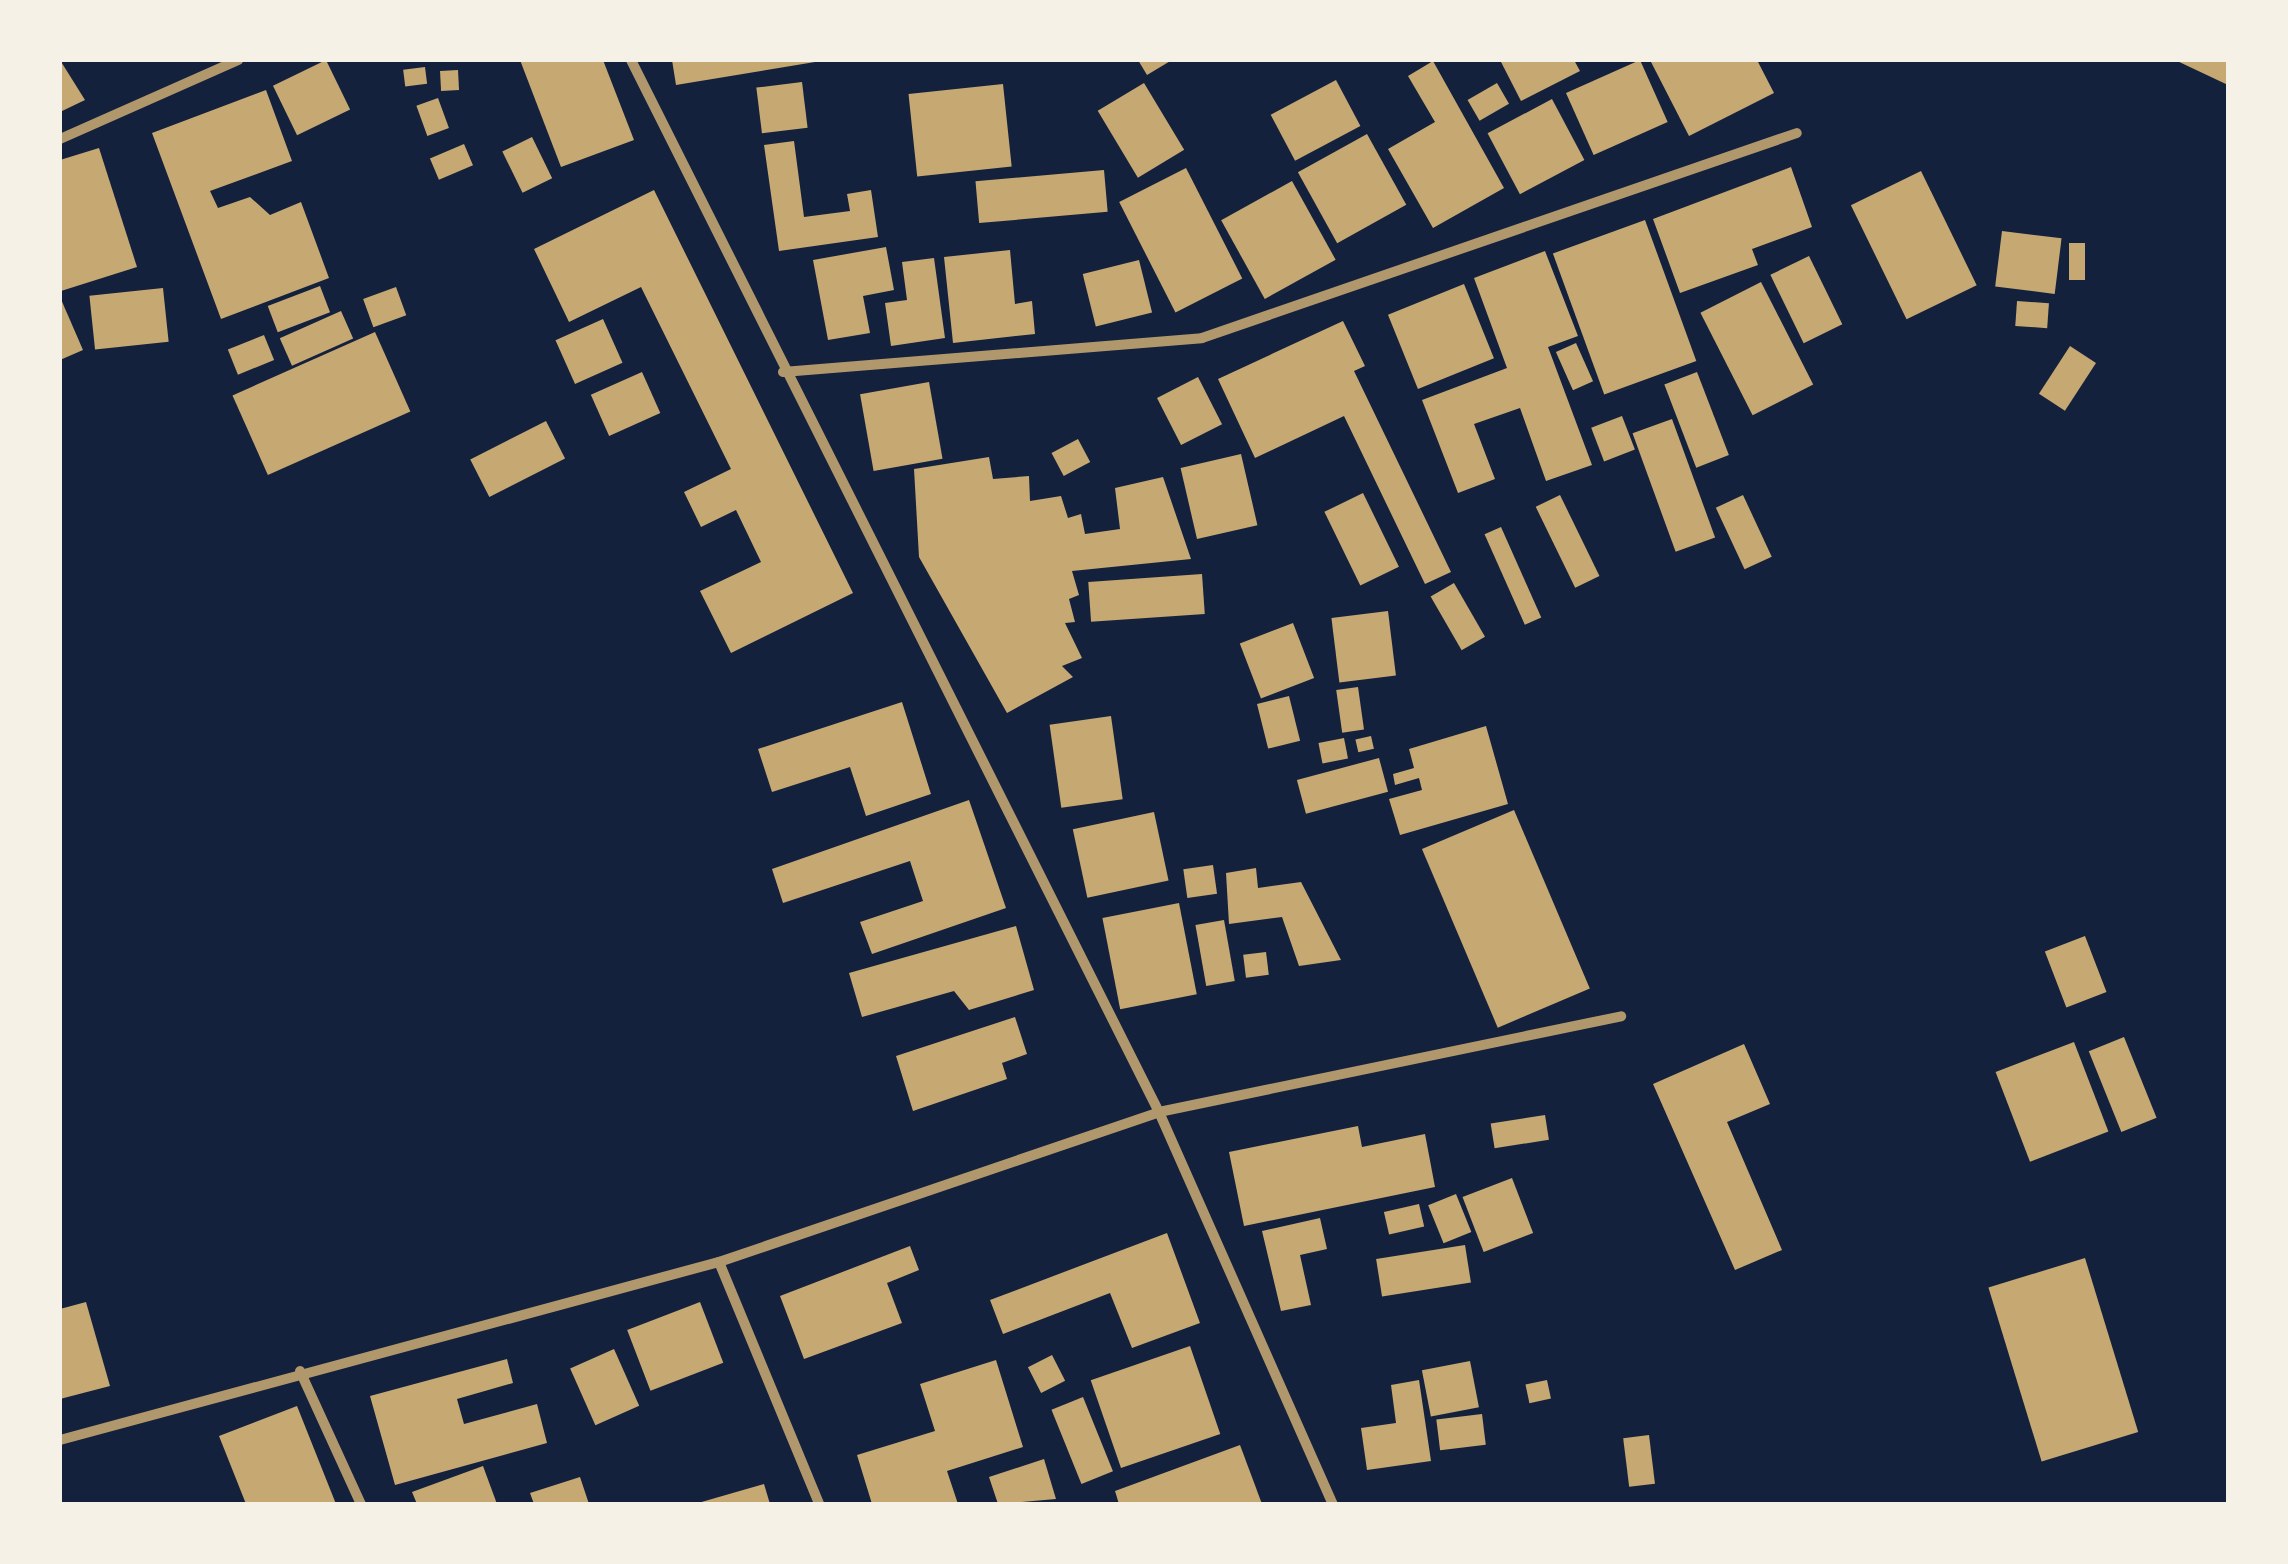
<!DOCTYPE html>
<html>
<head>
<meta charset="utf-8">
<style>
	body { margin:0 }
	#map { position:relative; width:2288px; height:1564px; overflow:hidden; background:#14213d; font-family:"Fira Sans",sans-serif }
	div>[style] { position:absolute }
	.building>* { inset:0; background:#c6a872; transform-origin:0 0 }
	.minor>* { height:10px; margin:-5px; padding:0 5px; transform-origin:5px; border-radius:5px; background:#b1986c }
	span { translate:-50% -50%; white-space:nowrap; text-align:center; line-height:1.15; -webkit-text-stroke:9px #f6f1e7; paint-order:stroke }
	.frame { position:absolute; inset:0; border:62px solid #f6f1e7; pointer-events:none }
</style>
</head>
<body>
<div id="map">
	<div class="building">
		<i style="clip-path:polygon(60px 60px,85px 100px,60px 112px)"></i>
		<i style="left:326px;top:60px;width:55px;height:59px;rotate:64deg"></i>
		<i style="clip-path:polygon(520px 60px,603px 60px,634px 140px,561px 167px)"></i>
		<i style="clip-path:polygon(672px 60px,815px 60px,815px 62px,676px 85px)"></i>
		<i style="clip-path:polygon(1138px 60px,1172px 60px,1147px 75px)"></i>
		<i style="clip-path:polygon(1500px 60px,1574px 60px,1580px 71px,1521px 101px)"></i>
		<i style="left:1640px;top:60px;width:68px;height:81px;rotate:66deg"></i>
		<i style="clip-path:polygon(1650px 60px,1757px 60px,1774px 93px,1689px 136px)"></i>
		<i style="clip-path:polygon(2175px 60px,2228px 60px,2228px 85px)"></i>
		<i style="clip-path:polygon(1433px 61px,1504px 188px,1433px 228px,1388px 149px,1435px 122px,1408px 76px)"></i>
		<i style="left:425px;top:67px;width:17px;height:22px;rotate:83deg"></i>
		<i style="left:458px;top:70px;width:20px;height:18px;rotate:87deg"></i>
		<i style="left:1336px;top:80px;width:52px;height:74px;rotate:62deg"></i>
		<i style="left:802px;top:82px;width:46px;height:46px;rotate:83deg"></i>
		<i style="left:1144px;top:83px;width:78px;height:54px;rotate:59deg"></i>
		<i style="left:1497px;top:83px;width:24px;height:34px;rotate:60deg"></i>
		<i style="left:1003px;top:84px;width:83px;height:95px;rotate:84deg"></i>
		<i style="clip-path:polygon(266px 90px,292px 161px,210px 191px,218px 208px,250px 197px,270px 215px,301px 202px,329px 278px,221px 319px,152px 133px)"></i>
		<i style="left:438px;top:98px;width:32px;height:23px;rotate:70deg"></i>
		<i style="left:1552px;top:99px;width:69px;height:73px;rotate:62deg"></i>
		<i style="left:1367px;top:134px;width:81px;height:79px;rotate:61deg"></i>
		<i style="left:532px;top:137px;width:46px;height:33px;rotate:64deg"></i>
		<i style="clip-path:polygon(794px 141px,804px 217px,850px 211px,847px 194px,871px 190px,878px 237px,779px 251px,764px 145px)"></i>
		<i style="left:464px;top:144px;width:23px;height:37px;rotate:67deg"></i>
		<i style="clip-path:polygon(99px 148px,137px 267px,61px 291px,60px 160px)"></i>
		<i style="clip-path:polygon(1791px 167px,1812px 227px,1752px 249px,1758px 265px,1680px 293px,1653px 219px)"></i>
		<i style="left:1186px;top:168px;width:124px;height:75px;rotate:63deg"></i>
		<i style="left:1104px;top:170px;width:42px;height:129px;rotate:85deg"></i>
		<i style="left:1921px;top:171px;width:127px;height:78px;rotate:64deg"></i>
		<i style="left:1292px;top:181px;width:90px;height:81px;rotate:61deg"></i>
		<i style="clip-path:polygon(654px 190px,853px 593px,731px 653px,700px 591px,761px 562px,736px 510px,701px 527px,684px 492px,731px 469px,641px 287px,569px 322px,534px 249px)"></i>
		<i style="left:1645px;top:220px;width:150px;height:98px;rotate:70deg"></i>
		<i style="left:2002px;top:231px;width:60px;height:56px;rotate:7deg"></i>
		<i style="left:2069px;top:243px;width:16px;height:37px"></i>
		<i style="clip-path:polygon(886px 247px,894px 290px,863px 296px,870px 333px,828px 340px,813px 260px)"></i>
		<i style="clip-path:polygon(1010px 250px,1015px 304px,1032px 301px,1035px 334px,953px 343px,944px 257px)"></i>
		<i style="clip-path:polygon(1545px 251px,1578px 336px,1548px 347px,1592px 465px,1546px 481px,1520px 408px,1474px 424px,1495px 479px,1458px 493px,1422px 400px,1507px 368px,1474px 278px)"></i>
		<i style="left:1809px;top:256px;width:76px;height:43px;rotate:64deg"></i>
		<i style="clip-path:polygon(934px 258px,945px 338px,891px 346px,885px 303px,907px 300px,902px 262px)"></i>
		<i style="left:1139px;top:260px;width:54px;height:58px;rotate:76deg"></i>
		<i style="left:1761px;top:282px;width:115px;height:68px;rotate:63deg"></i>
		<i style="left:1464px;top:284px;width:80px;height:82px;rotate:68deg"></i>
		<i style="left:320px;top:286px;width:28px;height:56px;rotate:69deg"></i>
		<i style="left:396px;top:287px;width:30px;height:35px;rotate:70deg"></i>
		<i style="left:163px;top:288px;width:54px;height:74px;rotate:84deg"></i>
		<i style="clip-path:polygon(60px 297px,83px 350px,60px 360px)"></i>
		<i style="left:2017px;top:301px;width:32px;height:25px;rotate:4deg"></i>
		<i style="left:341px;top:311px;width:30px;height:67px;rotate:66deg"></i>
		<i style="left:603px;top:319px;width:48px;height:52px;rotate:66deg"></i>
		<i style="clip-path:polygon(1343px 321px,1365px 366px,1354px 371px,1451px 572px,1425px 584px,1344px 416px,1255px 458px,1218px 379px)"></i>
		<i style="left:375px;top:332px;width:87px;height:156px;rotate:66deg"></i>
		<i style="left:264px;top:335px;width:27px;height:39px;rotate:68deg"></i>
		<i style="left:1576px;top:343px;width:42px;height:22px;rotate:66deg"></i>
		<i style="left:2070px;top:346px;width:31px;height:57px;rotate:33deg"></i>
		<i style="left:642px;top:372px;width:45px;height:56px;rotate:66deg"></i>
		<i style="left:1697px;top:372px;width:89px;height:35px;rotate:69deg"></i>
		<i style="left:1198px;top:377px;width:53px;height:46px;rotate:63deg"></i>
		<i style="left:929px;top:382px;width:78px;height:70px;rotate:80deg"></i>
		<i style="left:1622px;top:416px;width:36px;height:33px;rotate:69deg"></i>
		<i style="left:1672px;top:419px;width:126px;height:42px;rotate:70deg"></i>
		<i style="left:546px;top:421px;width:42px;height:85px;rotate:63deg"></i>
		<i style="left:1078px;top:439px;width:26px;height:30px;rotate:62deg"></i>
		<i style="left:1241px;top:454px;width:73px;height:62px;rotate:77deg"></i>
		<i style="clip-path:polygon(989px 457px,993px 479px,1029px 476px,1030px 501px,1061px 496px,1068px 518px,1081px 514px,1085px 534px,1120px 529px,1115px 488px,1163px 477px,1191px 559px,1072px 571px,1079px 595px,1069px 599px,1075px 622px,1065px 623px,1082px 658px,1062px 666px,1073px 677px,1007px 713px,919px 557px,914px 469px)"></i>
		<i style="left:1363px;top:493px;width:82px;height:43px;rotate:64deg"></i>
		<i style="left:1560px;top:495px;width:90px;height:27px;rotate:64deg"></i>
		<i style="left:1743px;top:495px;width:68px;height:30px;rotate:65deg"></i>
		<i style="left:1501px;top:527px;width:99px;height:18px;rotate:66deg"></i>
		<i style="left:1202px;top:574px;width:40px;height:114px;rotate:86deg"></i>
		<i style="left:1454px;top:583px;width:62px;height:27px;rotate:60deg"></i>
		<i style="left:1388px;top:611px;width:65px;height:57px;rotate:83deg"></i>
		<i style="left:1293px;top:623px;width:59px;height:57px;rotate:69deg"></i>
		<i style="left:1358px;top:687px;width:43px;height:22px;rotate:82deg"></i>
		<i style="left:1289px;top:696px;width:46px;height:33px;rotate:76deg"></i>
		<i style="clip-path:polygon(902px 702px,931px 794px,866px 816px,850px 767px,772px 792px,758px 749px)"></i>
		<i style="left:1111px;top:716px;width:84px;height:62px;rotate:82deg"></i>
		<i style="clip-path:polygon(1486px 726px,1508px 804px,1400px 835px,1389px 799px,1422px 790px,1419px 778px,1395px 785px,1393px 774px,1414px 768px,1409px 749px)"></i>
		<i style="left:1371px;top:736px;width:13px;height:16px;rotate:77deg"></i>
		<i style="left:1344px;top:738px;width:21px;height:26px;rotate:79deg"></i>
		<i style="left:1379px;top:758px;width:35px;height:85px;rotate:75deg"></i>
		<i style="clip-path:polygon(969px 800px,1006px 908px,872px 954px,860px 922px,923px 901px,910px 861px,783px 903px,772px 869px)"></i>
		<i style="left:1514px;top:810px;width:194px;height:100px;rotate:67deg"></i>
		<i style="left:1154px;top:812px;width:70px;height:83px;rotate:78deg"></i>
		<i style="left:1213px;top:865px;width:29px;height:30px;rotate:82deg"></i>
		<i style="clip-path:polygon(1256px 868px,1258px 888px,1301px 882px,1341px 960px,1299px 966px,1282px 917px,1229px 924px,1226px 873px)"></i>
		<i style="left:1179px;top:903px;width:93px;height:78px;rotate:79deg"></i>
		<i style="left:1224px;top:920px;width:62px;height:29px;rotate:80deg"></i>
		<i style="clip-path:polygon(1016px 926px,1034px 990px,969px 1010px,954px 991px,862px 1017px,849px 973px)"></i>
		<i style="left:2085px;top:936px;width:60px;height:43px;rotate:69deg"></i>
		<i style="left:1266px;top:952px;width:23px;height:23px;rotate:83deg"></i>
		<i style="clip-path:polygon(1015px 1017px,1027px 1054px,1002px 1063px,1007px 1079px,913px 1111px,896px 1056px)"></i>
		<i style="left:2124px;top:1037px;width:87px;height:38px;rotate:68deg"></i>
		<i style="left:2074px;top:1042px;width:96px;height:84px;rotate:69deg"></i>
		<i style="clip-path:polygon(1744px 1044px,1770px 1104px,1727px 1122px,1782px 1250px,1735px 1270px,1653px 1084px)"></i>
		<i style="left:1545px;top:1115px;width:25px;height:55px;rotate:81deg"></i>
		<i style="clip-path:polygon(1358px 1126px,1362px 1147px,1425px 1134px,1435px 1187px,1244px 1226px,1229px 1152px)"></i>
		<i style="left:1512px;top:1178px;width:59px;height:53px;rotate:69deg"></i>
		<i style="left:1456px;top:1194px;width:41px;height:30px;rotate:68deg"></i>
		<i style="left:1419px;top:1204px;width:23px;height:36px;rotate:77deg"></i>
		<i style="clip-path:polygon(1320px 1218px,1327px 1249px,1300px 1255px,1311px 1305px,1281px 1311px,1262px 1231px)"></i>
		<i style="clip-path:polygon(1167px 1233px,1200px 1323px,1132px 1348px,1110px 1293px,1003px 1334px,990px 1300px)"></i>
		<i style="left:1465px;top:1245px;width:38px;height:90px;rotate:81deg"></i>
		<i style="clip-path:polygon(910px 1246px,919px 1270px,887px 1283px,902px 1323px,804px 1359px,780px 1296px)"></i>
		<i style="left:2085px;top:1258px;width:182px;height:101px;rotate:73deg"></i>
		<i style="clip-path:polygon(86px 1302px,110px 1386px,60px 1399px,60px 1309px)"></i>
		<i style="left:700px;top:1302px;width:65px;height:78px;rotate:69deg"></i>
		<i style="left:1190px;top:1346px;width:93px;height:105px;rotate:71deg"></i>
		<i style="left:614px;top:1349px;width:62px;height:48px;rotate:66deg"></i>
		<i style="left:1052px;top:1355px;width:29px;height:27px;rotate:63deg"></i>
		<i style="clip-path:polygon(507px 1359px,513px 1383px,457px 1399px,464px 1424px,537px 1404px,547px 1443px,395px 1485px,370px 1396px)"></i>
		<i style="clip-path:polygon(996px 1360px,1023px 1447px,947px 1471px,958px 1504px,872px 1504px,857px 1455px,935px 1431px,920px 1384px)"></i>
		<i style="left:1470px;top:1361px;width:47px;height:49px;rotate:79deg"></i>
		<i style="clip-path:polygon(1419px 1380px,1431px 1461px,1367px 1470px,1361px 1428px,1396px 1423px,1391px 1385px)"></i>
		<i style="left:1547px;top:1380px;width:19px;height:22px;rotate:78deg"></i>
		<i style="left:1083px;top:1397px;width:80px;height:34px;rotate:68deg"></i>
		<i style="clip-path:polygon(297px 1406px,336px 1504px,246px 1504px,219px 1436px)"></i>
		<i style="left:1482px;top:1414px;width:31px;height:46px;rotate:83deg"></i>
		<i style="left:1649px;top:1435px;width:49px;height:26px;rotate:83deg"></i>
		<i style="clip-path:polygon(1240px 1445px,1262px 1504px,1119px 1504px,1115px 1491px)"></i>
		<i style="clip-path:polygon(1044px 1459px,1056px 1499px,998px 1504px,989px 1477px)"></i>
		<i style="clip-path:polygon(483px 1466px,497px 1504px,417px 1504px,412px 1492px)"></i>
		<i style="clip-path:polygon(580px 1477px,589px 1504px,534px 1504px,530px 1493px)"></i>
		<i style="clip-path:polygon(764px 1484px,770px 1504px,698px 1504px,698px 1503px)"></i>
	</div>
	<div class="minor">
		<i style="left:631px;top:60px;width:1177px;rotate:63.35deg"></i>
		<i style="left:1159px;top:1112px;width:429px;rotate:66.1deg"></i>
		<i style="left:60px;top:139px;width:195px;rotate:-23.9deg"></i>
		<i style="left:783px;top:372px;width:420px;rotate:-4.6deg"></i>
		<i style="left:1202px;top:338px;width:629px;rotate:-19.01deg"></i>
		<i style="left:719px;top:1262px;width:262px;rotate:67.5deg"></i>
		<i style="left:300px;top:1371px;width:146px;rotate:65.4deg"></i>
		<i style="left:60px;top:1440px;width:683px;rotate:-15.12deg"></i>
		<i style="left:719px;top:1262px;width:465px;rotate:-18.8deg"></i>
		<i style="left:1159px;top:1112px;width:472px;rotate:-11.7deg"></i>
	</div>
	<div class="frame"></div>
</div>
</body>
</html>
